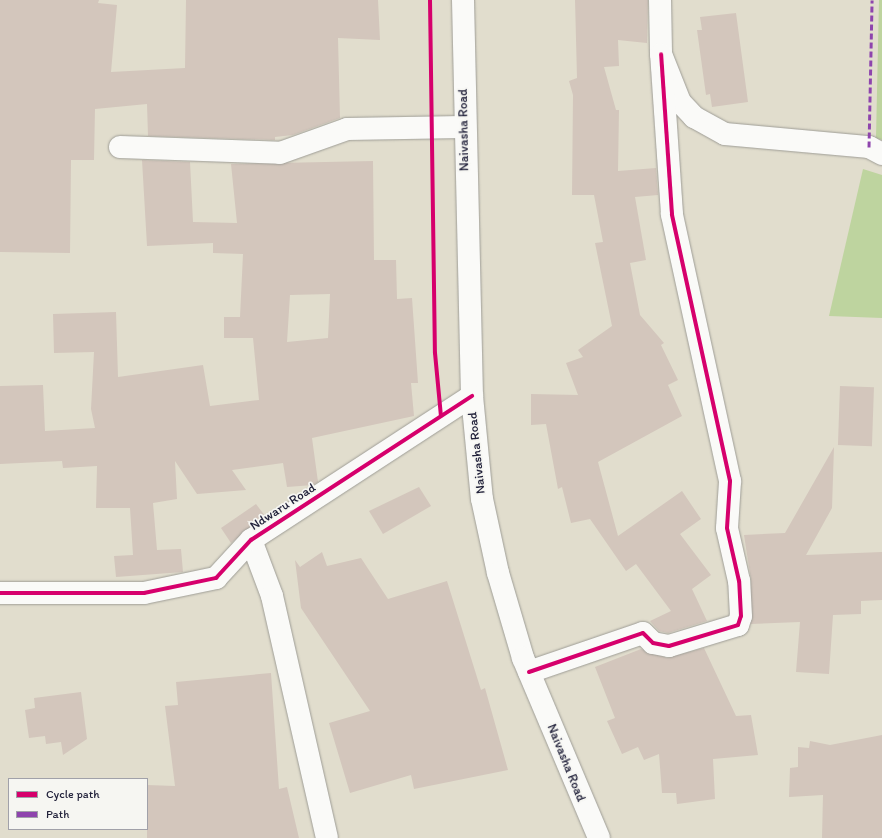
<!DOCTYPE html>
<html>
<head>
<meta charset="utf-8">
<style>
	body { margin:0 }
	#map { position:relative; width:882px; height:838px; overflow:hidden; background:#e1ddcd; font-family:Itim,sans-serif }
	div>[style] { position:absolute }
	.green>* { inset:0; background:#bed49f }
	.building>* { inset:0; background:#d3c6bc; transform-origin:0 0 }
	.roads { filter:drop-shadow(0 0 1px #9e9d96) drop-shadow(0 0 1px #9e9d96) }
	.minor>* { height:22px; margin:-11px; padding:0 11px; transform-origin:11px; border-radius:11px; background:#fafaf8 }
	.secondary>* { height:22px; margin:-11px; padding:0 11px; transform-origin:11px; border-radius:11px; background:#fafaf8 }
	.quiet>* { height:3px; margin-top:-1.5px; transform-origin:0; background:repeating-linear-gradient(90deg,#8e44ad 0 6px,transparent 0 9px) }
	.cycleway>* { height:4px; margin:-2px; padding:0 2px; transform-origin:2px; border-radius:2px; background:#d6006c }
	span { translate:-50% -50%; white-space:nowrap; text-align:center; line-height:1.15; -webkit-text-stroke:3.5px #f6f6f2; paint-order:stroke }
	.street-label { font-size:13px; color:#22223b }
	.legend { position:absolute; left:8px; top:778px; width:140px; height:52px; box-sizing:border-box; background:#f6f6f2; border:1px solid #a1a1a9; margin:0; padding:5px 7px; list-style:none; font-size:12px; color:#22223b }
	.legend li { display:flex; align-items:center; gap:8px; height:20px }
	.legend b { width:20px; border:1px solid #a1a1a9 }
</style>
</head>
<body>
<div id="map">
	<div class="green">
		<i style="clip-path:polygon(879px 0,882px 0,882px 140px,876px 138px)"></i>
		<i style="clip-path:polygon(863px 169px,882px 175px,882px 318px,829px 316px)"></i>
	</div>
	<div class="building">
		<i style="clip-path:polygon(0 0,99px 0,98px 3px,117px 5px,111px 72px,185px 68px,186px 0,378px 0,380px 40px,338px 38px,340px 118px,293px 135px,275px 137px,275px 140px,148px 136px,147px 104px,95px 109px,94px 160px,71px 160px,70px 253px,0 252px)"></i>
		<i style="clip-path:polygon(575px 0,648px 0,647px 43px,618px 40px,619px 66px,604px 67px,616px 110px,619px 110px,618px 171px,656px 168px,658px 195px,635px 197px,646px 260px,630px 263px,640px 315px,664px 343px,661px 345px,678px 380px,668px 385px,682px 416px,598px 462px,618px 536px,682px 491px,701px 519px,680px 534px,711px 575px,692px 589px,707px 621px,668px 633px,659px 631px,650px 621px,671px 611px,636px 564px,626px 571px,590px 519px,571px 523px,562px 487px,558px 489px,546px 424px,531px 425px,531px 394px,578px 395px,566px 363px,583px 357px,578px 350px,612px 326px,595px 243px,603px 242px,594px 195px,572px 195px,573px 95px,569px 81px,577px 78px)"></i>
		<i style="clip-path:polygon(736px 13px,748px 102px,712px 107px,710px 94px,706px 95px,697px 30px,702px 30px,700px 17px)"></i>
		<i style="clip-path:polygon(evenodd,142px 160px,190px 162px,193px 222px,237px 223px,231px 164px,373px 161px,374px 260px,396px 260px,397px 299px,412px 298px,418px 383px,411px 383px,414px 416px,312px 438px,318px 482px,313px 485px,287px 487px,283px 463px,232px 470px,246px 490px,197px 494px,175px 461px,177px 499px,153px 503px,157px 550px,181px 549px,183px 572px,116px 577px,114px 556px,133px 555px,130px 508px,96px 508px,97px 466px,63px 468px,62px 461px,0 464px,0 386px,43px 385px,45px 431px,95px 428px,91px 409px,94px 352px,54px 353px,53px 314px,116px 312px,118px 377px,203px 365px,210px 406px,259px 400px,253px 338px,224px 338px,224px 317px,240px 317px,243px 254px,213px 253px,213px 243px,147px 246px,142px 160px,330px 294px,328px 338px,287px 342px,290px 295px,330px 294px)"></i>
		<i style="left:840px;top:386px;width:34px;height:59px;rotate:2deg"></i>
		<i style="clip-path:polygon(834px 447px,832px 508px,806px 555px,882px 552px,882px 600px,861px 601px,861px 614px,833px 615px,829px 674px,796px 672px,800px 622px,751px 624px,751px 580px,744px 535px,785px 533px)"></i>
		<i style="clip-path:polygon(419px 487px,431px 506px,383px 534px,369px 511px)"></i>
		<i style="clip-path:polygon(256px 504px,265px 516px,231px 543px,221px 528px)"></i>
		<i style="clip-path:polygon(322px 552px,327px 566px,361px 558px,388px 599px,447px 581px,481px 690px,485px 688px,508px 770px,414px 789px,411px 775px,350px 793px,329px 723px,370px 711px,301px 608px,295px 560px,300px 567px)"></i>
		<i style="clip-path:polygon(704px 648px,736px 716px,751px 715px,758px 755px,713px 759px,715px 799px,677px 804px,676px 793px,662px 793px,659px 754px,644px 760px,638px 747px,622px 754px,607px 721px,615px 718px,595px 667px,641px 649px,667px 658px)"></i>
		<i style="clip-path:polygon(271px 673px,279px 789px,287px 787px,299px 838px,147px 838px,147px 785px,175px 786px,165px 706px,178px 705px,176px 682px)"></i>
		<i style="clip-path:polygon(81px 692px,87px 739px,63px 755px,61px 742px,46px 744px,45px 736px,29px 738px,25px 710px,35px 708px,34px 698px)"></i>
		<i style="clip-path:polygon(882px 735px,882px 838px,822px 838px,823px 795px,789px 797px,790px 768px,798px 767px,798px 747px,809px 748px,810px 741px,830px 745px)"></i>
	</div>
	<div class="roads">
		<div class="minor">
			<i style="left:660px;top:0;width:54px;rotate:88.9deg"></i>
			<i style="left:661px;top:54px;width:52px;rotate:68.4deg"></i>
			<i style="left:680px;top:102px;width:21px;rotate:47deg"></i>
			<i style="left:694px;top:117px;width:35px;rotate:29deg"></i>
			<i style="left:725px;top:134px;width:145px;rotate:5.2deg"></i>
			<i style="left:869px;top:147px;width:15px;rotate:28deg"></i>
			<i style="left:120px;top:147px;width:160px;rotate:2.1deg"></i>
			<i style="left:280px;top:153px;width:71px;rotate:-19.7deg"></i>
			<i style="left:347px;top:129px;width:116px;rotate:-1deg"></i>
			<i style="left:251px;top:540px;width:60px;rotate:69.4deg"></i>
			<i style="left:272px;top:596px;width:248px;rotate:77.2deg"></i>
			<i style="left:0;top:593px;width:144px"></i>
			<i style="left:144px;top:593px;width:74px;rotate:-11.8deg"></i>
			<i style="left:216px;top:578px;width:52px;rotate:-47.4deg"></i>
			<i style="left:251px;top:540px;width:264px;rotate:-33.1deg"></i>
			<i style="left:529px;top:672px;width:120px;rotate:-18.9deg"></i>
			<i style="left:643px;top:633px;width:14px;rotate:45deg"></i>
			<i style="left:653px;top:643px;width:16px;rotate:11deg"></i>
			<i style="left:669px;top:646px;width:72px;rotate:-16.9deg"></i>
			<i style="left:738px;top:625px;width:9px;rotate:-72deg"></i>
			<i style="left:741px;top:616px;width:35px;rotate:-93deg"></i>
			<i style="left:739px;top:581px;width:54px;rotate:-102.8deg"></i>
			<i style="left:727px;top:528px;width:47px;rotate:-86.3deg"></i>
			<i style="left:730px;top:481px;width:273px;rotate:-102.3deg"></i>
			<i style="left:672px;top:214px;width:160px;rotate:-93.9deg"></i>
		</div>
		<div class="secondary">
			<i style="left:463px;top:0;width:396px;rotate:88.7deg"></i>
			<i style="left:472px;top:396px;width:103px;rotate:84.5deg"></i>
			<i style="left:482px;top:499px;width:76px;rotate:77.8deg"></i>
			<i style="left:498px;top:573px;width:89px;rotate:73.6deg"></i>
			<i style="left:523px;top:658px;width:195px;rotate:67.1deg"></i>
		</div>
	</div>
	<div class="quiet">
		<i style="left:869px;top:147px;width:147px;rotate:-88.8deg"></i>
	</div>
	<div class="cycleway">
		<i style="left:430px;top:0;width:353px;rotate:89.2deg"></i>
		<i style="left:435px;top:353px;width:63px;rotate:84.6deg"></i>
		<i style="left:0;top:593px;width:144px"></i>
		<i style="left:144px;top:593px;width:74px;rotate:-11.8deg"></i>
		<i style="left:216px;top:578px;width:52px;rotate:-47.4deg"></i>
		<i style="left:251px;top:540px;width:264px;rotate:-33.1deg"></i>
		<i style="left:529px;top:672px;width:120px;rotate:-18.9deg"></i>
		<i style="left:643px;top:633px;width:14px;rotate:45deg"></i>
		<i style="left:653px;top:643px;width:16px;rotate:11deg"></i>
		<i style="left:669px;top:646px;width:72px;rotate:-16.9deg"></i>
		<i style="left:738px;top:625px;width:9px;rotate:-72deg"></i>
		<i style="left:741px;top:616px;width:35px;rotate:-93deg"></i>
		<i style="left:739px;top:581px;width:54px;rotate:-102.8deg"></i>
		<i style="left:727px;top:528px;width:47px;rotate:-86.3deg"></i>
		<i style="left:730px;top:481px;width:273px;rotate:-102.3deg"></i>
		<i style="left:672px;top:214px;width:160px;rotate:-93.9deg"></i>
	</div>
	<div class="street-label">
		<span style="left:464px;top:130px;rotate:-91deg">Naivasha Road</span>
		<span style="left:477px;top:453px;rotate:-96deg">Naivasha Road</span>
		<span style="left:283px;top:507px;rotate:-33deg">Ndwaru Road</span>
		<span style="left:566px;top:763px;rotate:68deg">Naivasha Road</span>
	</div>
	<ul class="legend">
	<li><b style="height:5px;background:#d6006c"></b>Cycle path</li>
	<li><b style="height:5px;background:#8e44ad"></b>Path</li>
	</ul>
</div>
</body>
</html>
